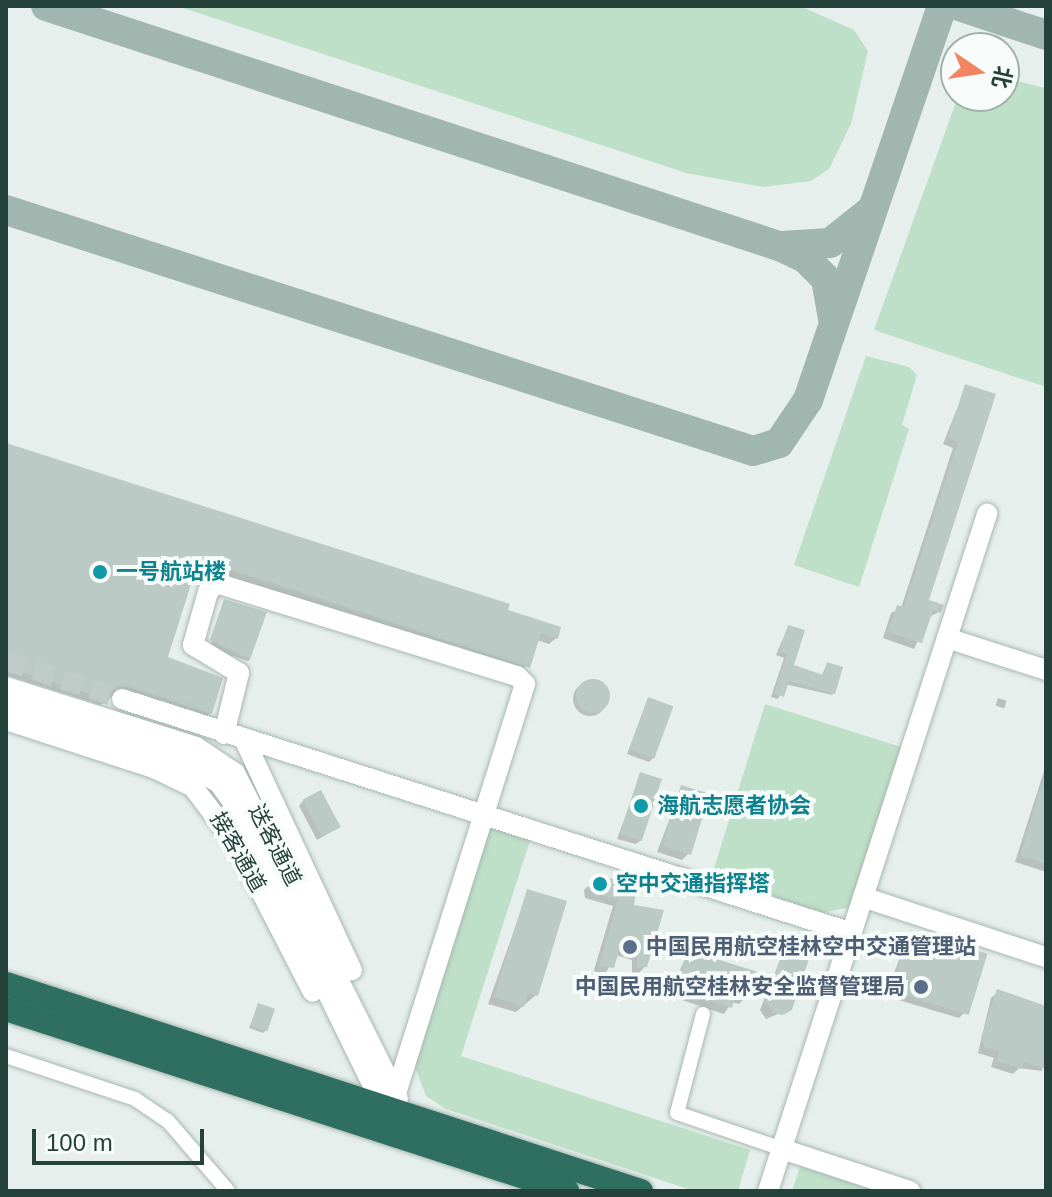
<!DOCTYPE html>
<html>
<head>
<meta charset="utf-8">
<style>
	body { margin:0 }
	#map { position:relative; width:1052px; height:1197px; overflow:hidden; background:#e6efeb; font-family:Helvetica,"Noto Sans SC",sans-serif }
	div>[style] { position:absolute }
	.green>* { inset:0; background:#bfe0c8 }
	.shadow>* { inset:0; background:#0003; transform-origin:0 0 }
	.round { border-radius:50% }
	.taxiway>* { height:30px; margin:-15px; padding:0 15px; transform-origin:15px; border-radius:15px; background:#a2b6b0 }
	.building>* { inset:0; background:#bbcac4; transform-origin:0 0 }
	.secondary-tunnel>* { height:20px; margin-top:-10px; transform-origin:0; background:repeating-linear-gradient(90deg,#bfccc8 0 20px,transparent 0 30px) }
	.roads { filter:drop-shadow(0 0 2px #a8b8b2) drop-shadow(0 0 2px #a8b8b2) }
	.street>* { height:14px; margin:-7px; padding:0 7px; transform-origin:7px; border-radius:7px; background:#fff }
	.secondary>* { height:20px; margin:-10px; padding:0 10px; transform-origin:10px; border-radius:10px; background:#fff }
	.highway>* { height:24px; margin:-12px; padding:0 12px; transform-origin:12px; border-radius:12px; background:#2f6f62 }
	.dots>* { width:22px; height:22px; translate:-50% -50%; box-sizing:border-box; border:4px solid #f7fbf9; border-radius:50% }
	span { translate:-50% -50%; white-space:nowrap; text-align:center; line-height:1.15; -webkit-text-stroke:8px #f7fbf9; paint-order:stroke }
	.culture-label { font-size:22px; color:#0d838f; font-weight:700 }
	.left { translate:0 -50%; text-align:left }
	.street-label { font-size:22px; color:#24423a }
	.service-label { font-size:22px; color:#4e5e75; font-weight:700 }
	.right { translate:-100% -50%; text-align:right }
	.frame { position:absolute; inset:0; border:8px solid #24423a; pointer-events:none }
	.north { position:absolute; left:940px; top:32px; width:80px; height:80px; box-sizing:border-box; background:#f7fbf9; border:2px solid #a3b1ad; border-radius:50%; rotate:103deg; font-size:22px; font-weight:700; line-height:32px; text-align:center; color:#24423a }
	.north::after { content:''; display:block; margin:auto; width:28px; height:36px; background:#f4845f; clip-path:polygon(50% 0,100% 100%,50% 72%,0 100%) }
	.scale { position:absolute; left:32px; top:1129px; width:172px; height:36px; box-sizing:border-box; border:4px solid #24423a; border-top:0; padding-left:10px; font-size:24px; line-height:28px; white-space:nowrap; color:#24423a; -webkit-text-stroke:6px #f7fbf9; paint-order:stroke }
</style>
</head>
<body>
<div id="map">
	<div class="green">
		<i style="clip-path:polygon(177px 6px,800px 6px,854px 30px,868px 51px,851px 124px,829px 169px,811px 181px,763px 187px,686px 173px)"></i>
		<i style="clip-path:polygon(1004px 78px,1046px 88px,1046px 387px,874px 330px,958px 96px,1004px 96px)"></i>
		<i style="clip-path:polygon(866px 356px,909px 367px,917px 375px,902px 425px,909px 429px,859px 587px,794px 565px)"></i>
		<i style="clip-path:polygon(765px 704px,901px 747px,850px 907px,822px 913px,712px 875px)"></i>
		<i style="clip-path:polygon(490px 824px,531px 837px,461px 1056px,750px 1150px,738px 1191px,694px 1191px,446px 1109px,426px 1096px,415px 1067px)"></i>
		<i style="clip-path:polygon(801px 1163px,887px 1191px,792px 1191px)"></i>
	</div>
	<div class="shadow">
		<i style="clip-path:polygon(966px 386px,993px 395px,927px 601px,939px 612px,929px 617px,914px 649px,883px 638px,891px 613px,901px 608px,953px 448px,943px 444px)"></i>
		<i style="clip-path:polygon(6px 444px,506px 611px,556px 638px,549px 644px,537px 640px,522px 673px,195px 566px,165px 658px,210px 713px,203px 720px,118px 692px,101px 705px,6px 675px)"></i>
		<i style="left:225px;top:601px;width:41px;height:50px;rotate:18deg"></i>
		<i style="clip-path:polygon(788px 627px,791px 666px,821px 677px,827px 664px,836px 691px,832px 695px,785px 684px,778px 699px,771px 697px,784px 658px,776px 655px)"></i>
		<i class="round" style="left:573px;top:682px;width:34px;height:34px"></i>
		<i style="left:998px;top:698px;width:9px;height:8px;rotate:18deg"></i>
		<i style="clip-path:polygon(648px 700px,654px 757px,649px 762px,627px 754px)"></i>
		<i style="clip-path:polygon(1046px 765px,1046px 872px,1015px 862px)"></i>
		<i style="clip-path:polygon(641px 774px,641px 840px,636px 844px,617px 839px)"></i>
		<i style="clip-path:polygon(682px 787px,689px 853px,682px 860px,657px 852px)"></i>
		<i style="clip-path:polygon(303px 801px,339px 827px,317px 840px,299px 806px)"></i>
		<i style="clip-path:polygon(600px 876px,636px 885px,631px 907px,645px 966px,639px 973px,632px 973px,632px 960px,616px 955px,605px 974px,598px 976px,594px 970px,613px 906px,585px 898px,584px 890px)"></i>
		<i style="clip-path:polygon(528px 891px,536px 995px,516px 1012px,488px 1004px)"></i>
		<i style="clip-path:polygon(910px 932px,965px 1012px,959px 1018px,885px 996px)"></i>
		<i style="clip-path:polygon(784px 950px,790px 1009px,766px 1019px,760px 1010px)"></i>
		<i style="clip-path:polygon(688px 952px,746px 997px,739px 1004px,732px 1002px,724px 1014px,682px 1000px,686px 987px,674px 983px)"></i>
		<i style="clip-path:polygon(998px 992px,1046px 1008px,1042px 1071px,1019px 1068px,1013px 1074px,991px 1067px,994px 1058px,978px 1053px,991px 998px)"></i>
		<i style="clip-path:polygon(258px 1006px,266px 1030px,263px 1033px,249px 1028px)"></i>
	</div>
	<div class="taxiway">
		<i style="left:46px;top:6px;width:771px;rotate:18.13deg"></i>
		<i style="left:779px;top:246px;width:29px;rotate:25deg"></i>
		<i style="left:805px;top:258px;width:30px;rotate:45deg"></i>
		<i style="left:826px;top:279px;width:40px;rotate:80deg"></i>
		<i style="left:959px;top:6px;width:92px;rotate:18.4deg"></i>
		<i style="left:6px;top:210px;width:785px;rotate:17.88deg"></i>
		<i style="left:753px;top:451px;width:27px;rotate:-17deg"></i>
		<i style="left:779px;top:443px;width:52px;rotate:-56deg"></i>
		<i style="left:808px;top:400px;width:416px;rotate:-71.2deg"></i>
		<i style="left:781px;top:246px;width:49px;rotate:-3.5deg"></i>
		<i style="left:830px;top:243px;width:50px;rotate:-38.5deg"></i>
	</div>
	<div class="building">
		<i style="clip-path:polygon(965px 384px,996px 394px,929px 600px,944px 605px,941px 613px,933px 610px,922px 643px,888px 632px,897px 605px,904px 607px,958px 442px,948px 438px)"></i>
		<i style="clip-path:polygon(6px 443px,510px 604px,508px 610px,561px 627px,558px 639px,541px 633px,530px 668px,199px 559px,168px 657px,223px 678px,212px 714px,125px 686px,114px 689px,109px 700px,6px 667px)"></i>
		<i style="clip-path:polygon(224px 599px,267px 612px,250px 660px,210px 640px)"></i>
		<i style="clip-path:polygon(788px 625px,805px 630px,794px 665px,823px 675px,827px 662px,843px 667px,835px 694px,789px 681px,784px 697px,774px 694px,787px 654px,779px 652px)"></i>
		<i class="round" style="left:576px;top:679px;width:34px;height:34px"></i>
		<i style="left:648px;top:697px;width:27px;height:56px;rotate:20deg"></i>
		<i style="left:640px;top:772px;width:23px;height:65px;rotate:18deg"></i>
		<i style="clip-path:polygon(1044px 778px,1046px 778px,1046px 864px,1020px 856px)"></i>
		<i style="left:681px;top:785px;width:30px;height:64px;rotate:17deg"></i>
		<i style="left:321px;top:790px;width:42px;height:21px;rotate:62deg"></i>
		<i style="clip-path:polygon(600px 874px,625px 884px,637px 882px,634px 905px,664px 910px,647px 967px,637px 968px,637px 954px,620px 948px,614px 968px,599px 966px,618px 900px,591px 892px,591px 879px)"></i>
		<i style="clip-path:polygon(527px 889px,567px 901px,538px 996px,528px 993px,524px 1007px,494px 997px)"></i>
		<i style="left:910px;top:930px;width:81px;height:64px;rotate:17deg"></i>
		<i style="clip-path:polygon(784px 947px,810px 956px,792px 1010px,783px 1015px,773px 1013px,766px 1002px)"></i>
		<i style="clip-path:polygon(688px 950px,758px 972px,748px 998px,736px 995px,732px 1008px,687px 994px,691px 980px,680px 976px)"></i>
		<i style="clip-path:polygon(997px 989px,1046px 1006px,1046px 1069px,1024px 1062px,1021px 1069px,996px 1061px,999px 1051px,984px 1047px,981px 1038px)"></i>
		<i style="left:258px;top:1003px;width:18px;height:24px;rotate:19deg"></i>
	</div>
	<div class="secondary-tunnel">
		<i style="left:6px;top:661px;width:122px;rotate:18.1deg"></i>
	</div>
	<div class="roads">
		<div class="street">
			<i style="left:703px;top:1014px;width:102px;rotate:104.7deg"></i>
			<i style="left:677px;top:1113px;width:111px;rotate:18.9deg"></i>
			<i style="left:6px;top:1056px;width:136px;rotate:18.4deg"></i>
			<i style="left:135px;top:1099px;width:40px;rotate:34deg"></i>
			<i style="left:168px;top:1121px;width:92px;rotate:49.4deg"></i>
		</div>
		<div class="secondary">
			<i style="left:947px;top:638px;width:104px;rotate:17.9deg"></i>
			<i style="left:6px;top:687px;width:199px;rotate:17.5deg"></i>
			<i style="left:196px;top:747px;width:47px;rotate:33.7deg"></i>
			<i style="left:235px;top:773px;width:364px;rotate:63.4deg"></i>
			<i style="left:122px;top:699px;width:767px;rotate:17.77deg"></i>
			<i style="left:6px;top:703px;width:179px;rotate:17.9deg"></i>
			<i style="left:176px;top:758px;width:50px;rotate:30.2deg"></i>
			<i style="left:219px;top:783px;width:31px;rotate:54deg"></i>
			<i style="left:237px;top:808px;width:341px;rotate:63.9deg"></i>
			<i style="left:6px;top:720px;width:156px;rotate:18deg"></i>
			<i style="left:154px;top:768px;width:43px;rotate:26deg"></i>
			<i style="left:193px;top:787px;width:73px;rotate:52.8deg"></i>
			<i style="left:237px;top:845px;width:165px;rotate:62.7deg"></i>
			<i style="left:224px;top:734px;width:63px;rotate:-76.2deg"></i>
			<i style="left:239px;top:673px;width:54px;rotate:-148.7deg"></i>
			<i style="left:193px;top:645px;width:55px;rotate:-74.2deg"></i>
			<i style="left:208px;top:592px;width:12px;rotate:-48deg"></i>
			<i style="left:216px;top:583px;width:315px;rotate:17.2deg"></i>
			<i style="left:517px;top:676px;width:11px;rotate:45deg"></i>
			<i style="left:525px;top:684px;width:430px;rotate:107.5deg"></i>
			<i style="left:245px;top:741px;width:253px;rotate:65deg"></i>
			<i style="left:863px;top:897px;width:193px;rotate:18.2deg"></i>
			<i style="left:782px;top:1149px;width:135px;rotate:18.2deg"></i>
			<i style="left:768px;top:1191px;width:712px;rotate:-72.07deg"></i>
		</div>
		<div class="highway">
			<i style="left:6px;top:984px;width:668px;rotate:18.06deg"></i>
			<i style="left:6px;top:1009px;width:590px;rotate:17.97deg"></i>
		</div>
	</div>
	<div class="dots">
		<i style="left:100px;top:572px;background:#0f9aa8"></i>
		<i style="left:641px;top:806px;background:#0f9aa8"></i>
		<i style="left:600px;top:884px;background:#0f9aa8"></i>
		<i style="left:630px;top:947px;background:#5c6f8a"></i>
		<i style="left:921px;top:987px;background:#5c6f8a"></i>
	</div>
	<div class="culture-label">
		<span class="left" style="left:116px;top:572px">一号航站楼</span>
		<span class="left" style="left:657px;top:806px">海航志愿者协会</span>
		<span class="left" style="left:616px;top:884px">空中交通指挥塔</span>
	</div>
	<div class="street-label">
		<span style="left:275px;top:845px;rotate:63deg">送客通道</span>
		<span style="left:238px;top:852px;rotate:60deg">接客通道</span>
	</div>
	<div class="service-label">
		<span class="left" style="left:646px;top:947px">中国民用航空桂林空中交通管理站</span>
		<span class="right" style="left:905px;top:987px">中国民用航空桂林安全监督管理局</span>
	</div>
	<div class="frame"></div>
	<div class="north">北</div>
	<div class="scale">100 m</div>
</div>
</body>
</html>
